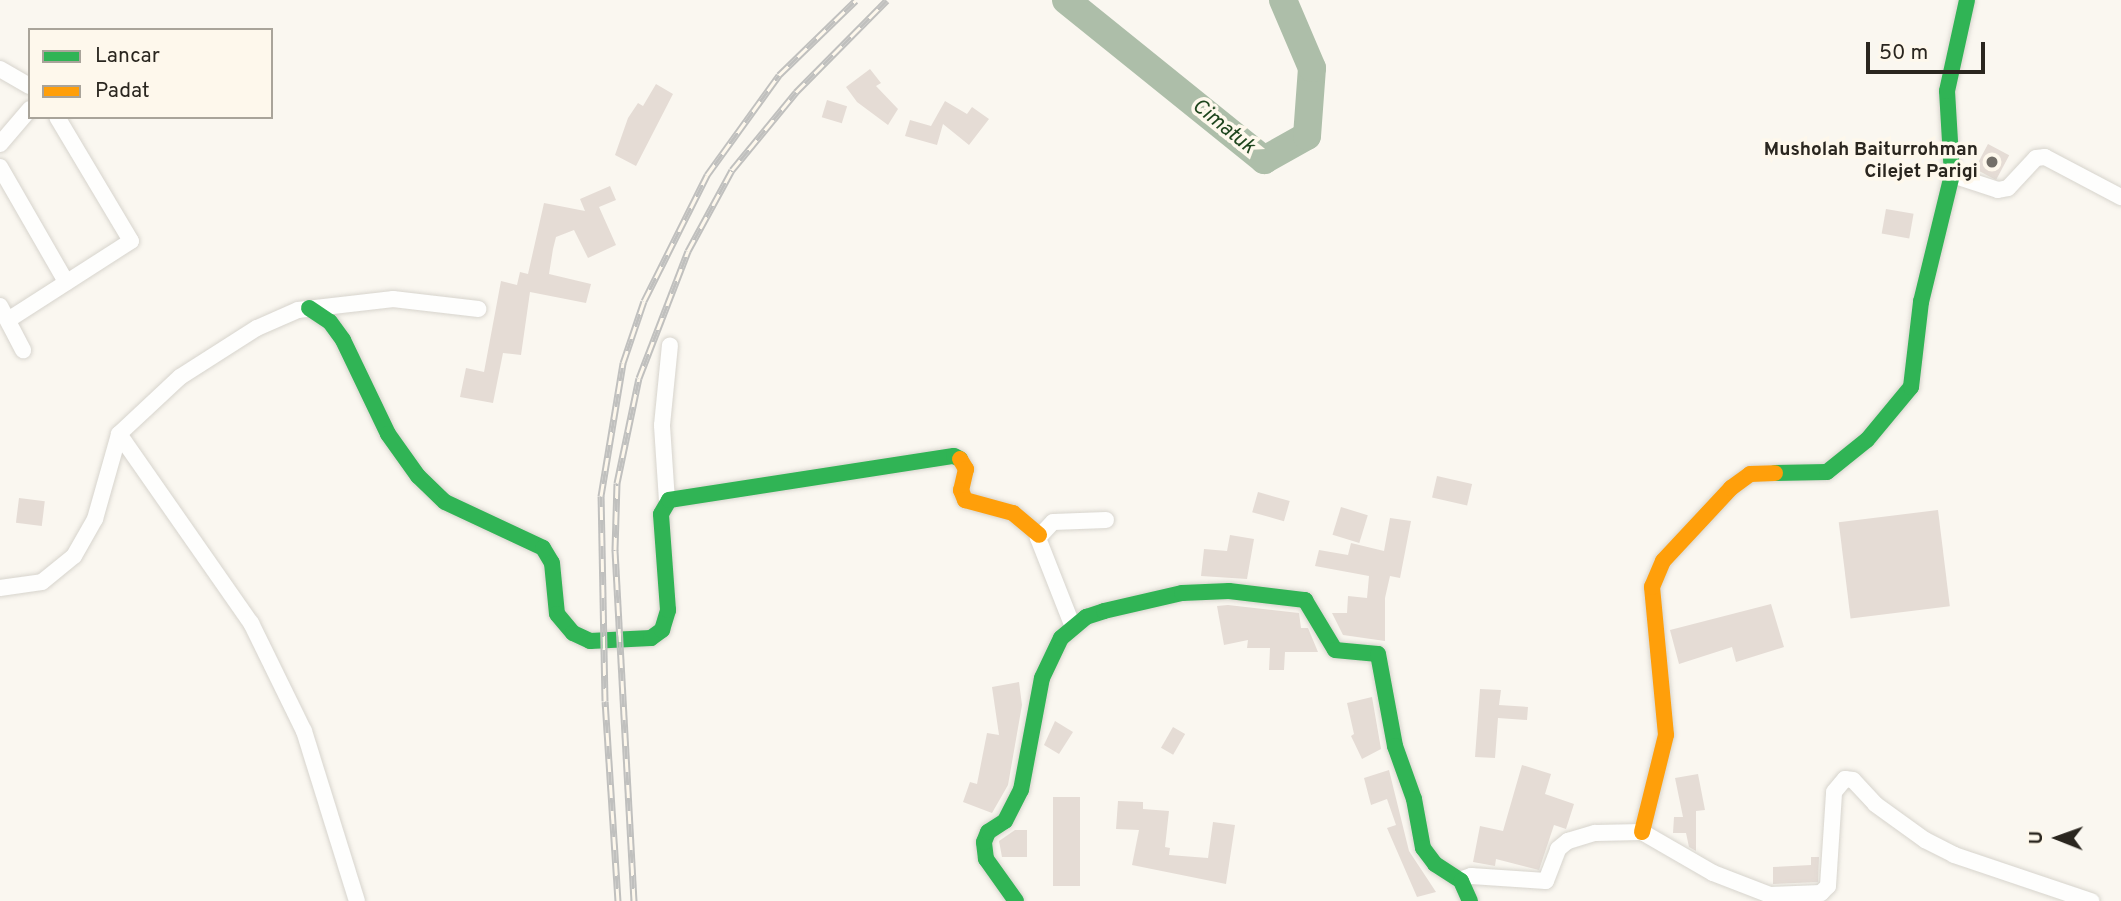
<!DOCTYPE html>
<html>
<head>
<meta charset="utf-8">
<style>
	body { margin:0 }
	#map { position:relative; width:2121px; height:901px; overflow:hidden; background:#faf7f0; font-family:Overpass,sans-serif }
	div>[style] { position:absolute }
	.river>* { height:28px; margin:-14px; padding:0 14px; transform-origin:14px; border-radius:14px; background:#adbea9 }
	.building>* { inset:0; background:#e5dcd5; transform-origin:0 0 }
	.roads { filter:drop-shadow(0 0 2px #d7d4cd) drop-shadow(0 0 2px #d7d4cd) }
	.street>* { height:16px; margin:-8px; padding:0 8px; transform-origin:8px; border-radius:8px; background:#fefefd }
	.fast>* { height:16px; margin:-8px; padding:0 8px; transform-origin:8px; border-radius:8px; background:#30b455 }
	.slow>* { height:16px; margin:-8px; padding:0 8px; transform-origin:8px; border-radius:8px; background:#ff9f0a }
	.rail>* { height:7px; margin-top:-3.5px; transform-origin:0; background:repeating-linear-gradient(90deg,#fef8ec 0 13px,#c0c0be 0 26px); box-sizing:border-box; border-block:2px solid #c0c0be }
	.dots>* { width:19px; height:19px; translate:-50% -50%; box-sizing:border-box; border:4px solid #fef8ec; border-radius:50% }
	span { translate:-50% -50%; white-space:nowrap; text-align:center; line-height:1.15; -webkit-text-stroke:7px #fef8ec; paint-order:stroke }
	.poi-label { font-size:19px; color:#2a261f; font-weight:700 }
	.right { translate:-100% -50%; text-align:right }
	.water-label { font-size:21px; color:#1f461e; font-style:italic }
	.legend { position:absolute; left:28px; top:28px; width:245px; height:91px; box-sizing:border-box; background:#fef8ec; border:2px solid #a9a49a; margin:0; padding:9px 12px; list-style:none; font-size:21px; color:#2a261f }
	.legend li { display:flex; align-items:center; gap:14px; height:35px }
	.legend b { width:35px; border:2px solid #a9a49a }
	.north { position:absolute; left:2023px; top:803px; width:70px; height:70px; -webkit-text-stroke:5px #fef8ec; paint-order:stroke; rotate:271deg; font-size:19px; font-weight:700; line-height:28px; text-align:center; color:#2a261f }
	.north::after { content:''; display:block; margin:auto; width:24px; height:32px; background:#2a261f; clip-path:polygon(50% 0,100% 100%,50% 72%,0 100%) }
	.scale { position:absolute; left:1866px; top:42px; width:119px; height:32px; box-sizing:border-box; border:4px solid #2a261f; border-top:0; padding-left:9px; font-size:21px; line-height:24px; white-space:nowrap; color:#2a261f; -webkit-text-stroke:5px #fef8ec; paint-order:stroke }
</style>
</head>
<body>
<div id="map">
	<div class="river">
		<i style="left:1066px;top:0;width:255px;rotate:38.9deg"></i>
		<i style="left:1264px;top:160px;width:49px;rotate:-29.2deg"></i>
		<i style="left:1307px;top:136px;width:68px;rotate:-85.8deg"></i>
		<i style="left:1312px;top:68px;width:74px;rotate:-113.1deg"></i>
	</div>
	<div class="building">
		<i style="clip-path:polygon(870px 69px,881px 83px,876px 86px,898px 109px,888px 125px,857px 102px,846px 87px)"></i>
		<i style="clip-path:polygon(656px 84px,673px 94px,636px 166px,615px 155px,628px 118px,638px 103px,643px 106px)"></i>
		<i style="left:827px;top:100px;width:21px;height:18px;rotate:17deg"></i>
		<i style="clip-path:polygon(945px 101px,967px 114px,972px 107px,989px 119px,969px 145px,943px 124px,937px 145px,905px 136px,910px 120px,931px 126px)"></i>
		<i style="left:1988px;top:144px;width:24px;height:28px;rotate:28deg"></i>
		<i style="clip-path:polygon(610px 186px,616px 200px,599px 207px,616px 245px,588px 258px,574px 230px,556px 237px,553px 249px,549px 274px,591px 284px,586px 303px,530px 292px,521px 355px,503px 353px,493px 403px,460px 397px,466px 368px,484px 372px,501px 281px,517px 285px,520px 272px,528px 274px,544px 203px,585px 211px,580px 199px)"></i>
		<i style="left:1886px;top:209px;width:28px;height:25px;rotate:10deg"></i>
		<i style="left:1437px;top:476px;width:36px;height:22px;rotate:13deg"></i>
		<i style="left:1258px;top:492px;width:33px;height:21px;rotate:16deg"></i>
		<i style="left:19px;top:498px;width:26px;height:25px;rotate:7deg"></i>
		<i style="left:1341px;top:507px;width:28px;height:29px;rotate:17deg"></i>
		<i style="left:1938px;top:510px;width:97px;height:100px;rotate:83deg"></i>
		<i style="clip-path:polygon(1390px 518px,1411px 521px,1400px 578px,1390px 576px,1385px 598px,1385px 641px,1343px 635px,1332px 613px,1347px 613px,1348px 596px,1367px 598px,1369px 576px,1315px 566px,1319px 550px,1348px 555px,1351px 543px,1384px 551px)"></i>
		<i style="clip-path:polygon(1230px 535px,1254px 539px,1247px 579px,1201px 576px,1204px 549px,1227px 551px)"></i>
		<i style="clip-path:polygon(1771px 604px,1784px 647px,1736px 662px,1732px 647px,1679px 664px,1670px 630px)"></i>
		<i style="clip-path:polygon(1228px 605px,1299px 613px,1301px 628px,1308px 628px,1318px 652px,1285px 652px,1284px 670px,1269px 670px,1270px 648px,1247px 648px,1248px 640px,1224px 645px,1217px 606px)"></i>
		<i style="clip-path:polygon(1019px 682px,1022px 705px,1008px 785px,992px 813px,963px 802px,970px 782px,977px 784px,987px 733px,999px 735px,992px 687px)"></i>
		<i style="clip-path:polygon(1480px 689px,1501px 690px,1499px 705px,1528px 707px,1527px 720px,1498px 718px,1495px 758px,1475px 757px)"></i>
		<i style="clip-path:polygon(1372px 697px,1381px 749px,1362px 759px,1351px 736px,1354px 734px,1347px 703px)"></i>
		<i style="clip-path:polygon(1055px 721px,1073px 732px,1059px 754px,1044px 745px)"></i>
		<i style="left:1173px;top:727px;width:14px;height:24px;rotate:30deg"></i>
		<i style="clip-path:polygon(1522px 765px,1551px 774px,1545px 794px,1574px 804px,1566px 829px,1554px 825px,1539px 870px,1496px 859px,1495px 866px,1473px 862px,1480px 826px,1503px 831px)"></i>
		<i style="clip-path:polygon(1389px 770px,1409px 851px,1436px 892px,1417px 897px,1387px 828px,1396px 825px,1387px 799px,1371px 805px,1364px 778px)"></i>
		<i style="clip-path:polygon(1698px 774px,1705px 810px,1696px 811px,1696px 851px,1689px 847px,1686px 833px,1673px 833px,1674px 817px,1683px 817px,1675px 778px)"></i>
		<i style="left:1053px;top:797px;width:27px;height:89px"></i>
		<i style="clip-path:polygon(1118px 801px,1143px 802px,1143px 809px,1169px 811px,1165px 847px,1170px 848px,1169px 855px,1208px 858px,1213px 822px,1235px 825px,1226px 884px,1132px 865px,1139px 830px,1116px 829px)"></i>
		<i style="clip-path:polygon(1015px 830px,1027px 830px,1027px 857px,1002px 857px,999px 841px)"></i>
		<i style="clip-path:polygon(1811px 857px,1819px 857px,1818px 882px,1773px 884px,1773px 867px,1811px 865px)"></i>
	</div>
	<div class="roads">
		<div class="street">
			<i style="left:0;top:69px;width:34px;rotate:30deg"></i>
			<i style="left:0;top:144px;width:46px;rotate:-49.4deg"></i>
			<i style="left:0;top:167px;width:133px;rotate:60.1deg"></i>
			<i style="left:1952px;top:175px;width:48px;rotate:18.1deg"></i>
			<i style="left:1998px;top:190px;width:10px;rotate:-11deg"></i>
			<i style="left:2008px;top:188px;width:41px;rotate:-47deg"></i>
			<i style="left:2036px;top:158px;width:9px;rotate:-6deg"></i>
			<i style="left:2045px;top:157px;width:86px;rotate:27.8deg"></i>
			<i style="left:0;top:306px;width:50px;rotate:62.4deg"></i>
			<i style="left:8px;top:320px;width:146px;rotate:-32.7deg"></i>
			<i style="left:131px;top:241px;width:144px;rotate:-120.8deg"></i>
			<i style="left:119px;top:434px;width:231px;rotate:55.1deg"></i>
			<i style="left:251px;top:623px;width:120px;rotate:63.9deg"></i>
			<i style="left:304px;top:731px;width:178px;rotate:72.7deg"></i>
			<i style="left:667px;top:501px;width:76px;rotate:-93.8deg"></i>
			<i style="left:662px;top:425px;width:80px;rotate:-84.3deg"></i>
			<i style="left:0;top:588px;width:42px;rotate:-8.1deg"></i>
			<i style="left:42px;top:582px;width:41px;rotate:-39.1deg"></i>
			<i style="left:74px;top:556px;width:43px;rotate:-60.4deg"></i>
			<i style="left:95px;top:519px;width:88px;rotate:-74.2deg"></i>
			<i style="left:119px;top:434px;width:83px;rotate:-43.1deg"></i>
			<i style="left:180px;top:377px;width:91px;rotate:-32.5deg"></i>
			<i style="left:257px;top:328px;width:45px;rotate:-23.7deg"></i>
			<i style="left:298px;top:310px;width:96px;rotate:-6.6deg"></i>
			<i style="left:393px;top:299px;width:86px;rotate:6.7deg"></i>
			<i style="left:1073px;top:627px;width:96px;rotate:-111.5deg"></i>
			<i style="left:1038px;top:538px;width:22px;rotate:-47deg"></i>
			<i style="left:1053px;top:522px;width:53px;rotate:-2.2deg"></i>
			<i style="left:1459px;top:880px;width:13px;rotate:-18deg"></i>
			<i style="left:1471px;top:876px;width:75px;rotate:3.8deg"></i>
			<i style="left:1546px;top:881px;width:34px;rotate:-69deg"></i>
			<i style="left:1558px;top:849px;width:13px;rotate:-39deg"></i>
			<i style="left:1568px;top:841px;width:28px;rotate:-17deg"></i>
			<i style="left:1595px;top:833px;width:47px;rotate:-1.2deg"></i>
			<i style="left:1642px;top:832px;width:82px;rotate:30deg"></i>
			<i style="left:1713px;top:873px;width:61px;rotate:21.1deg"></i>
			<i style="left:1770px;top:895px;width:51px;rotate:-2.2deg"></i>
			<i style="left:1821px;top:893px;width:10px;rotate:-45deg"></i>
			<i style="left:1828px;top:886px;width:94px;rotate:-86.3deg"></i>
			<i style="left:1834px;top:792px;width:17px;rotate:-50deg"></i>
			<i style="left:1845px;top:779px;width:8px;rotate:7deg"></i>
			<i style="left:1853px;top:780px;width:33px;rotate:47deg"></i>
			<i style="left:1875px;top:804px;width:62px;rotate:35.8deg"></i>
			<i style="left:1925px;top:840px;width:33px;rotate:27deg"></i>
			<i style="left:1954px;top:855px;width:145px;rotate:18.6deg"></i>
		</div>
		<div class="fast">
			<i style="left:309px;top:308px;width:25px;rotate:34deg"></i>
			<i style="left:330px;top:322px;width:22px;rotate:54deg"></i>
			<i style="left:343px;top:340px;width:104px;rotate:64.4deg"></i>
			<i style="left:388px;top:434px;width:52px;rotate:54.5deg"></i>
			<i style="left:418px;top:476px;width:37px;rotate:44deg"></i>
			<i style="left:445px;top:502px;width:108px;rotate:25.1deg"></i>
			<i style="left:543px;top:548px;width:17px;rotate:59deg"></i>
			<i style="left:552px;top:563px;width:51px;rotate:84.4deg"></i>
			<i style="left:557px;top:614px;width:25px;rotate:50deg"></i>
			<i style="left:573px;top:633px;width:19px;rotate:25deg"></i>
			<i style="left:590px;top:641px;width:61px;rotate:-2.8deg"></i>
			<i style="left:651px;top:638px;width:14px;rotate:-36deg"></i>
			<i style="left:662px;top:630px;width:21px;rotate:-73deg"></i>
			<i style="left:668px;top:610px;width:96px;rotate:-94.2deg"></i>
			<i style="left:661px;top:514px;width:16px;rotate:-60deg"></i>
			<i style="left:669px;top:500px;width:288px;rotate:-8.8deg"></i>
			<i style="left:954px;top:456px;width:7px;rotate:27deg"></i>
			<i style="left:1775px;top:473px;width:52px;rotate:-1.1deg"></i>
			<i style="left:1827px;top:472px;width:51px;rotate:-38.7deg"></i>
			<i style="left:1867px;top:440px;width:69px;rotate:-50.3deg"></i>
			<i style="left:1911px;top:387px;width:86px;rotate:-83.3deg"></i>
			<i style="left:1921px;top:302px;width:131px;rotate:-76.3deg"></i>
			<i style="left:1952px;top:175px;width:84px;rotate:-93.4deg"></i>
			<i style="left:1947px;top:91px;width:93px;rotate:-77.6deg"></i>
			<i style="left:1016px;top:901px;width:52px;rotate:-125.5deg"></i>
			<i style="left:986px;top:859px;width:17px;rotate:-97deg"></i>
			<i style="left:984px;top:842px;width:11px;rotate:-68deg"></i>
			<i style="left:988px;top:832px;width:20px;rotate:-33deg"></i>
			<i style="left:1005px;top:821px;width:35px;rotate:-63deg"></i>
			<i style="left:1021px;top:790px;width:114px;rotate:-79.4deg"></i>
			<i style="left:1042px;top:678px;width:44px;rotate:-64.6deg"></i>
			<i style="left:1061px;top:638px;width:33px;rotate:-40deg"></i>
			<i style="left:1086px;top:617px;width:19px;rotate:-18deg"></i>
			<i style="left:1104px;top:611px;width:80px;rotate:-13deg"></i>
			<i style="left:1182px;top:593px;width:47px;rotate:-2.4deg"></i>
			<i style="left:1229px;top:591px;width:77px;rotate:6.8deg"></i>
			<i style="left:1305px;top:600px;width:58px;rotate:59deg"></i>
			<i style="left:1335px;top:650px;width:43px;rotate:5.3deg"></i>
			<i style="left:1378px;top:654px;width:94px;rotate:79.5deg"></i>
			<i style="left:1395px;top:746px;width:56px;rotate:70.3deg"></i>
			<i style="left:1414px;top:799px;width:50px;rotate:79.6deg"></i>
			<i style="left:1423px;top:848px;width:20px;rotate:53deg"></i>
			<i style="left:1435px;top:864px;width:31px;rotate:33deg"></i>
			<i style="left:1461px;top:881px;width:22px;rotate:66deg"></i>
		</div>
		<div class="slow">
			<i style="left:960px;top:459px;width:12px;rotate:59deg"></i>
			<i style="left:966px;top:469px;width:22px;rotate:103deg"></i>
			<i style="left:961px;top:490px;width:11px;rotate:68deg"></i>
			<i style="left:965px;top:500px;width:50px;rotate:15.2deg"></i>
			<i style="left:1013px;top:513px;width:34px;rotate:40deg"></i>
			<i style="left:1642px;top:832px;width:100px;rotate:-76.1deg"></i>
			<i style="left:1666px;top:735px;width:149px;rotate:-95.4deg"></i>
			<i style="left:1652px;top:587px;width:28px;rotate:-67deg"></i>
			<i style="left:1663px;top:561px;width:100px;rotate:-47deg"></i>
			<i style="left:1731px;top:488px;width:24px;rotate:-36deg"></i>
			<i style="left:1750px;top:474px;width:25px;rotate:-2deg"></i>
		</div>
	</div>
	<div class="rail">
		<i style="left:618px;top:901px;width:200px;rotate:-93.7deg"></i>
		<i style="left:605px;top:701px;width:205px;rotate:-91.1deg"></i>
		<i style="left:601px;top:496px;width:135px;rotate:-80.6deg"></i>
		<i style="left:623px;top:363px;width:65px;rotate:-71.3deg"></i>
		<i style="left:644px;top:301px;width:141px;rotate:-63.4deg"></i>
		<i style="left:707px;top:175px;width:123px;rotate:-54.2deg"></i>
		<i style="left:779px;top:75px;width:107px;rotate:-44.2deg"></i>
		<i style="left:634px;top:901px;width:352px;rotate:-93.1deg"></i>
		<i style="left:615px;top:550px;width:67px;rotate:-88.3deg"></i>
		<i style="left:617px;top:483px;width:107px;rotate:-78.2deg"></i>
		<i style="left:639px;top:378px;width:136px;rotate:-68.9deg"></i>
		<i style="left:688px;top:251px;width:92px;rotate:-61.5deg"></i>
		<i style="left:732px;top:170px;width:101px;rotate:-50.6deg"></i>
		<i style="left:796px;top:92px;width:129px;rotate:-45.3deg"></i>
	</div>
	<div class="dots">
		<i style="left:1992px;top:162px;background:#736f68"></i>
	</div>
	<div class="poi-label">
		<span class="right" style="left:1978px;top:162px">Musholah Baiturrohman<br>Cilejet Parigi</span>
	</div>
	<div class="water-label">
		<span style="left:1223px;top:127px;rotate:39deg">Cimatuk</span>
	</div>
	<ul class="legend">
	<li><b style="height:9px;background:#30b455"></b>Lancar</li>
	<li><b style="height:9px;background:#ff9f0a"></b>Padat</li>
	</ul>
	<div class="north">U</div>
	<div class="scale">50 m</div>
</div>
</body>
</html>
